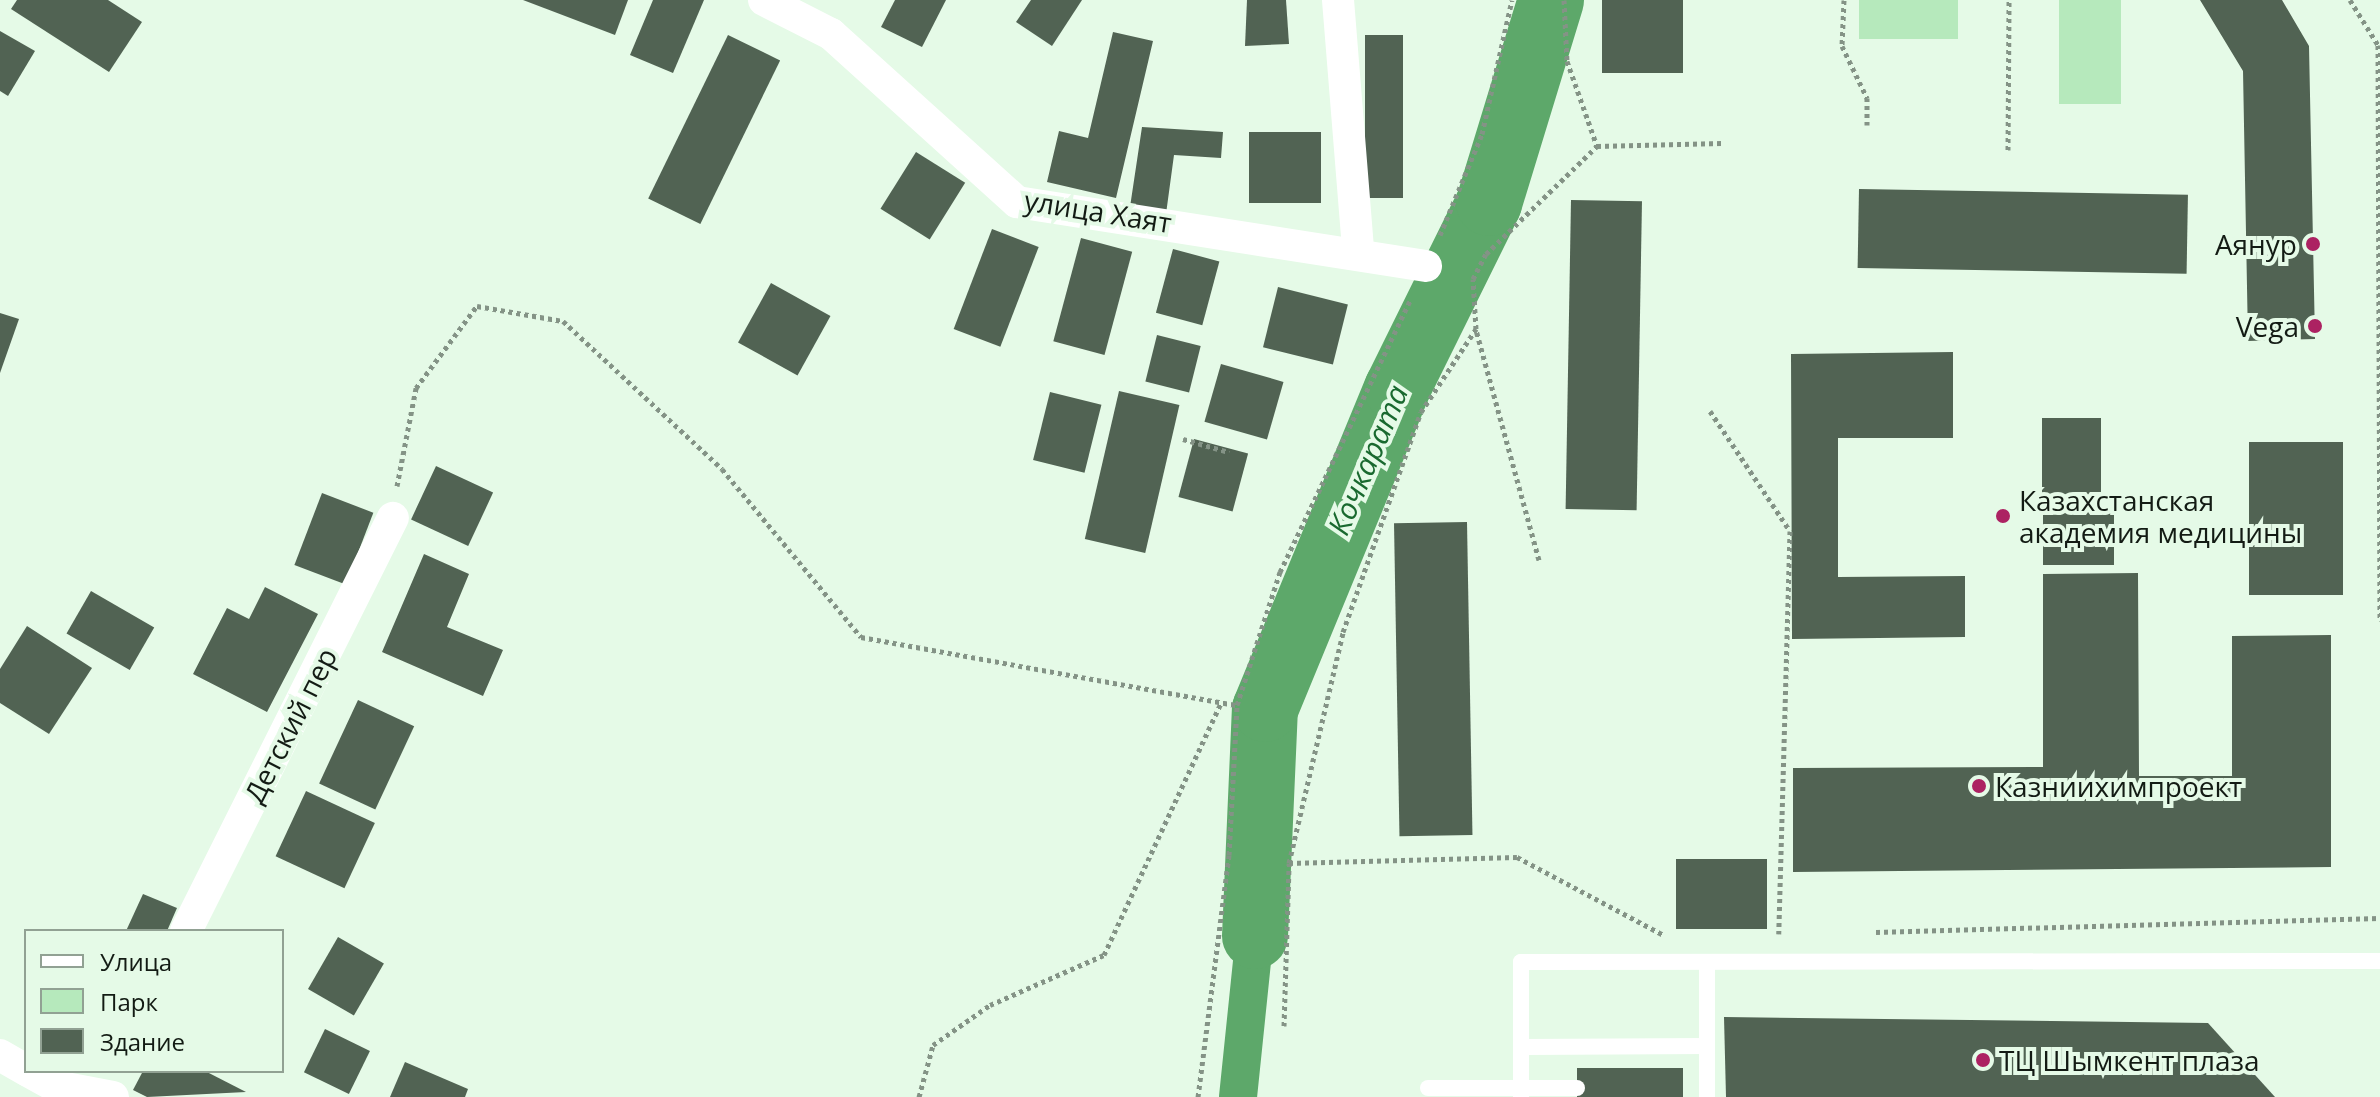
<!DOCTYPE html>
<html>
<head>
<meta charset="utf-8">
<style>
	body { margin:0 }
	#map { position:relative; width:2380px; height:1097px; overflow:hidden; background:#e5fae7; font-family:"Open Sans",sans-serif }
	div>[style] { position:absolute }
	.green>* { inset:0; background:#b6e9bc; transform-origin:0 0 }
	.canal>* { height:38px; margin:-19px; padding:0 19px; transform-origin:19px; border-radius:19px; background:#5da86a }
	.river>* { height:66px; margin:-33px; padding:0 33px; transform-origin:33px; border-radius:33px; background:#5da86a }
	.building>* { inset:0; background:#516353; transform-origin:0 0 }
	.path>* { height:5px; margin-top:-2.5px; transform-origin:0; background:repeating-linear-gradient(90deg,#849386 0 4px,transparent 0 8px) }
	.service>* { height:16px; margin:-8px; padding:0 8px; transform-origin:8px; border-radius:8px; background:#fff }
	.minor>* { height:32px; margin:-16px; padding:0 16px; transform-origin:16px; border-radius:16px; background:#fff }
	.dots>* { width:22px; height:22px; translate:-50% -50%; box-sizing:border-box; border:4px solid #e5fae7; border-radius:50% }
	span { translate:-50% -50%; white-space:nowrap; text-align:center; line-height:1.15; -webkit-text-stroke:8px #e5fae7; paint-order:stroke }
	.street-label { font-size:28px; color:#131b14 }
	.poi-label { font-size:28px; color:#131b14 }
	.right { translate:-100% -50%; text-align:right }
	.left { translate:0 -50%; text-align:left }
	.water-label { font-size:30px; color:#19692f; font-style:italic }
	.legend { position:absolute; left:24px; top:929px; width:260px; height:144px; box-sizing:border-box; background:#e5fae7; border:2px solid #91a193; margin:0; padding:10px 14px; list-style:none; font-size:24px; color:#131b14 }
	.legend li { display:flex; align-items:center; gap:16px; height:40px }
	.legend b { width:40px; border:2px solid #91a193 }
</style>
</head>
<body>
<div id="map">
	<div class="green">
		<i style="left:1859px;top:0;width:99px;height:39px"></i>
		<i style="left:2059px;top:0;width:62px;height:104px"></i>
	</div>
	<div class="canal">
		<i style="left:1238px;top:1097px;width:165px;rotate:-84.1deg"></i>
	</div>
	<div class="river">
		<i style="left:1255px;top:936px;width:227px;rotate:-87.5deg"></i>
		<i style="left:1265px;top:709px;width:346px;rotate:-67.6deg"></i>
		<i style="left:1397px;top:389px;width:208px;rotate:-63.7deg"></i>
		<i style="left:1489px;top:203px;width:212px;rotate:-73deg"></i>
	</div>
	<div class="building">
		<i style="clip-path:polygon(17px 0,108px 0,142px 22px,109px 72px,11px 9px)"></i>
		<i style="clip-path:polygon(523px 0,628px 0,615px 35px)"></i>
		<i style="clip-path:polygon(653px 0,704px 0,673px 73px,630px 55px)"></i>
		<i style="clip-path:polygon(895px 0,946px 0,922px 47px,881px 27px)"></i>
		<i style="clip-path:polygon(1031px 0,1082px 0,1052px 46px,1016px 22px)"></i>
		<i style="clip-path:polygon(1247px 0,1286px 0,1289px 44px,1245px 46px)"></i>
		<i style="left:1602px;top:0;width:81px;height:73px"></i>
		<i style="clip-path:polygon(2200px 0,2282px 0,2309px 46px,2315px 339px,2248px 341px,2243px 71px)"></i>
		<i style="clip-path:polygon(0 31px,35px 51px,8px 96px,0 91px)"></i>
		<i style="clip-path:polygon(1113px 32px,1153px 41px,1116px 198px,1047px 182px,1059px 131px,1088px 138px)"></i>
		<i style="left:728px;top:35px;width:58px;height:182px;rotate:26deg"></i>
		<i style="left:1365px;top:35px;width:38px;height:163px"></i>
		<i style="clip-path:polygon(1142px 127px,1223px 132px,1221px 158px,1174px 155px,1166px 214px,1130px 207px)"></i>
		<i style="left:1249px;top:132px;width:72px;height:71px"></i>
		<i style="left:916px;top:152px;width:58px;height:67px;rotate:32deg"></i>
		<i style="left:1859px;top:189px;width:329px;height:79px;rotate:1deg"></i>
		<i style="left:1571px;top:200px;width:71px;height:309px;rotate:1deg"></i>
		<i style="left:992px;top:229px;width:50px;height:107px;rotate:21deg"></i>
		<i style="left:1081px;top:238px;width:53px;height:107px;rotate:15deg"></i>
		<i style="left:1173px;top:249px;width:48px;height:66px;rotate:15deg"></i>
		<i style="left:771px;top:283px;width:68px;height:68px;rotate:29deg"></i>
		<i style="left:1278px;top:287px;width:72px;height:62px;rotate:14deg"></i>
		<i style="clip-path:polygon(0 313px,19px 319px,0 373px)"></i>
		<i style="left:1157px;top:335px;width:45px;height:48px;rotate:14deg"></i>
		<i style="clip-path:polygon(1953px 352px,1953px 438px,1838px 438px,1838px 577px,1965px 576px,1965px 637px,1792px 639px,1791px 354px)"></i>
		<i style="left:1221px;top:364px;width:65px;height:60px;rotate:16deg"></i>
		<i style="left:1119px;top:391px;width:62px;height:152px;rotate:13deg"></i>
		<i style="left:1050px;top:392px;width:53px;height:70px;rotate:14deg"></i>
		<i style="left:2042px;top:418px;width:59px;height:78px"></i>
		<i style="left:1194px;top:439px;width:56px;height:60px;rotate:15deg"></i>
		<i style="left:2343px;top:442px;width:153px;height:94px;rotate:90deg"></i>
		<i style="left:436px;top:466px;width:63px;height:59px;rotate:25deg"></i>
		<i style="left:322px;top:493px;width:55px;height:77px;rotate:21deg"></i>
		<i style="left:2043px;top:505px;width:71px;height:60px"></i>
		<i style="left:1467px;top:522px;width:313px;height:73px;rotate:89deg"></i>
		<i style="clip-path:polygon(424px 554px,469px 574px,447px 627px,503px 650px,483px 696px,382px 652px)"></i>
		<i style="clip-path:polygon(2138px 573px,2139px 776px,2232px 776px,2232px 636px,2331px 635px,2331px 867px,1793px 872px,1793px 768px,2043px 767px,2043px 574px)"></i>
		<i style="clip-path:polygon(265px 587px,318px 614px,267px 712px,193px 674px,227px 608px,249px 619px)"></i>
		<i style="left:91px;top:591px;width:73px;height:49px;rotate:30deg"></i>
		<i style="clip-path:polygon(27px 626px,92px 668px,49px 734px,0 703px,0 669px)"></i>
		<i style="left:358px;top:700px;width:62px;height:92px;rotate:25deg"></i>
		<i style="left:306px;top:791px;width:76px;height:72px;rotate:25deg"></i>
		<i style="left:1676px;top:859px;width:91px;height:70px"></i>
		<i style="clip-path:polygon(143px 894px,177px 908px,167px 931px,126px 931px)"></i>
		<i style="left:338px;top:937px;width:53px;height:60px;rotate:30deg"></i>
		<i style="clip-path:polygon(1724px 1017px,2208px 1023px,2275px 1097px,1726px 1097px)"></i>
		<i style="left:325px;top:1029px;width:50px;height:48px;rotate:26deg"></i>
		<i style="clip-path:polygon(405px 1062px,468px 1089px,465px 1097px,390px 1097px)"></i>
		<i style="left:1577px;top:1068px;width:106px;height:29px"></i>
		<i style="clip-path:polygon(143px 1071px,205px 1071px,246px 1092px,147px 1097px,133px 1090px)"></i>
	</div>
	<div class="path">
		<i style="left:1564px;top:0;width:61px;rotate:87.2deg"></i>
		<i style="left:1567px;top:61px;width:90px;rotate:70.6deg"></i>
		<i style="left:1844px;top:0;width:46px;rotate:92.5deg"></i>
		<i style="left:1842px;top:46px;width:58px;rotate:64.3deg"></i>
		<i style="left:1867px;top:98px;width:27px;rotate:90deg"></i>
		<i style="left:2350px;top:0;width:53px;rotate:58.1deg"></i>
		<i style="left:2378px;top:45px;width:576px;rotate:89.8deg"></i>
		<i style="left:2008px;top:150px;width:150px;rotate:-89.6deg"></i>
		<i style="left:1440px;top:235px;width:109px;rotate:-67.4deg"></i>
		<i style="left:1482px;top:134px;width:137px;rotate:-77.4deg"></i>
		<i style="left:1710px;top:411px;width:144px;rotate:56.3deg"></i>
		<i style="left:1790px;top:531px;width:403px;rotate:91.6deg"></i>
		<i style="left:1183px;top:439px;width:48px;rotate:15.8deg"></i>
		<i style="left:397px;top:486px;width:100px;rotate:-79deg"></i>
		<i style="left:416px;top:388px;width:102px;rotate:-53.4deg"></i>
		<i style="left:477px;top:306px;width:87px;rotate:9.9deg"></i>
		<i style="left:563px;top:321px;width:217px;rotate:42.9deg"></i>
		<i style="left:722px;top:469px;width:218px;rotate:50.4deg"></i>
		<i style="left:861px;top:637px;width:382px;rotate:10.3deg"></i>
		<i style="left:1539px;top:560px;width:239px;rotate:-105.3deg"></i>
		<i style="left:1476px;top:329px;width:50px;rotate:-93.4deg"></i>
		<i style="left:1473px;top:279px;width:28px;rotate:-63deg"></i>
		<i style="left:1486px;top:254px;width:155px;rotate:-44.2deg"></i>
		<i style="left:1597px;top:146px;width:125px;rotate:-1.4deg"></i>
		<i style="left:1289px;top:863px;width:228px;rotate:-1.5deg"></i>
		<i style="left:1517px;top:857px;width:166px;rotate:28deg"></i>
		<i style="left:1876px;top:932px;width:504px;rotate:-1.59deg"></i>
		<i style="left:1284px;top:1026px;width:163px;rotate:-88.2deg"></i>
		<i style="left:1289px;top:863px;width:237px;rotate:-76.8deg"></i>
		<i style="left:1343px;top:632px;width:233px;rotate:-70.5deg"></i>
		<i style="left:1421px;top:412px;width:100px;rotate:-56.5deg"></i>
		<i style="left:919px;top:1097px;width:54px;rotate:-74.9deg"></i>
		<i style="left:933px;top:1045px;width:70px;rotate:-35.1deg"></i>
		<i style="left:990px;top:1005px;width:124px;rotate:-23.7deg"></i>
		<i style="left:1104px;top:955px;width:278px;rotate:-65.1deg"></i>
		<i style="left:1198px;top:1097px;width:244px;rotate:-82.7deg"></i>
		<i style="left:1229px;top:855px;width:150px;rotate:-86.9deg"></i>
		<i style="left:1237px;top:705px;width:140px;rotate:-72.1deg"></i>
		<i style="left:1280px;top:572px;width:303px;rotate:-64.4deg"></i>
	</div>
	<div class="service">
		<i style="left:1521px;top:1047px;width:186px;rotate:-0.3deg"></i>
		<i style="left:1428px;top:1088px;width:149px"></i>
		<i style="left:1521px;top:1097px;width:135px;rotate:-90deg"></i>
		<i style="left:1521px;top:962px;width:859px;rotate:-0.07deg"></i>
		<i style="left:1707px;top:1097px;width:135px;rotate:-90deg"></i>
	</div>
	<div class="minor">
		<i style="left:764px;top:0;width:75px;rotate:26.9deg"></i>
		<i style="left:831px;top:34px;width:251px;rotate:42.1deg"></i>
		<i style="left:1017px;top:202px;width:414px;rotate:8.9deg"></i>
		<i style="left:1338px;top:0;width:251px;rotate:85.4deg"></i>
		<i style="left:186px;top:931px;width:462px;rotate:-63.4deg"></i>
		<i style="left:0;top:1055px;width:30px;rotate:30deg"></i>
		<i style="left:28px;top:1071px;width:31px;rotate:29deg"></i>
		<i style="left:55px;top:1086px;width:59px;rotate:10.7deg"></i>
	</div>
	<div class="dots">
		<i style="left:2313px;top:244px;background:#ac2262"></i>
		<i style="left:2315px;top:326px;background:#ac2262"></i>
		<i style="left:2003px;top:516px;background:#ac2262"></i>
		<i style="left:1979px;top:786px;background:#ac2262"></i>
		<i style="left:1983px;top:1060px;background:#ac2262"></i>
	</div>
	<div class="street-label">
		<span style="left:1098px;top:211px;rotate:9deg">улица Хаят</span>
		<span style="left:290px;top:725px;rotate:-63deg">Детский пер</span>
	</div>
	<div class="poi-label">
		<span class="right" style="left:2297px;top:244px">Аянур</span>
		<span class="right" style="left:2299px;top:326px">Vega</span>
		<span class="left" style="left:2019px;top:516px">Казахстанская<br>академия медицины</span>
		<span class="left" style="left:1995px;top:786px">Казниихимпроект</span>
		<span class="left" style="left:1999px;top:1060px">ТЦ Шымкент плаза</span>
	</div>
	<div class="water-label">
		<span style="left:1368px;top:460px;rotate:-67deg">Кочкарата</span>
	</div>
	<ul class="legend">
	<li><b style="height:10px;background:#fff"></b>Улица</li>
	<li><b style="height:22px;background:#b6e9bc"></b>Парк</li>
	<li><b style="height:22px;background:#516353"></b>Здание</li>
	</ul>
</div>
</body>
</html>
